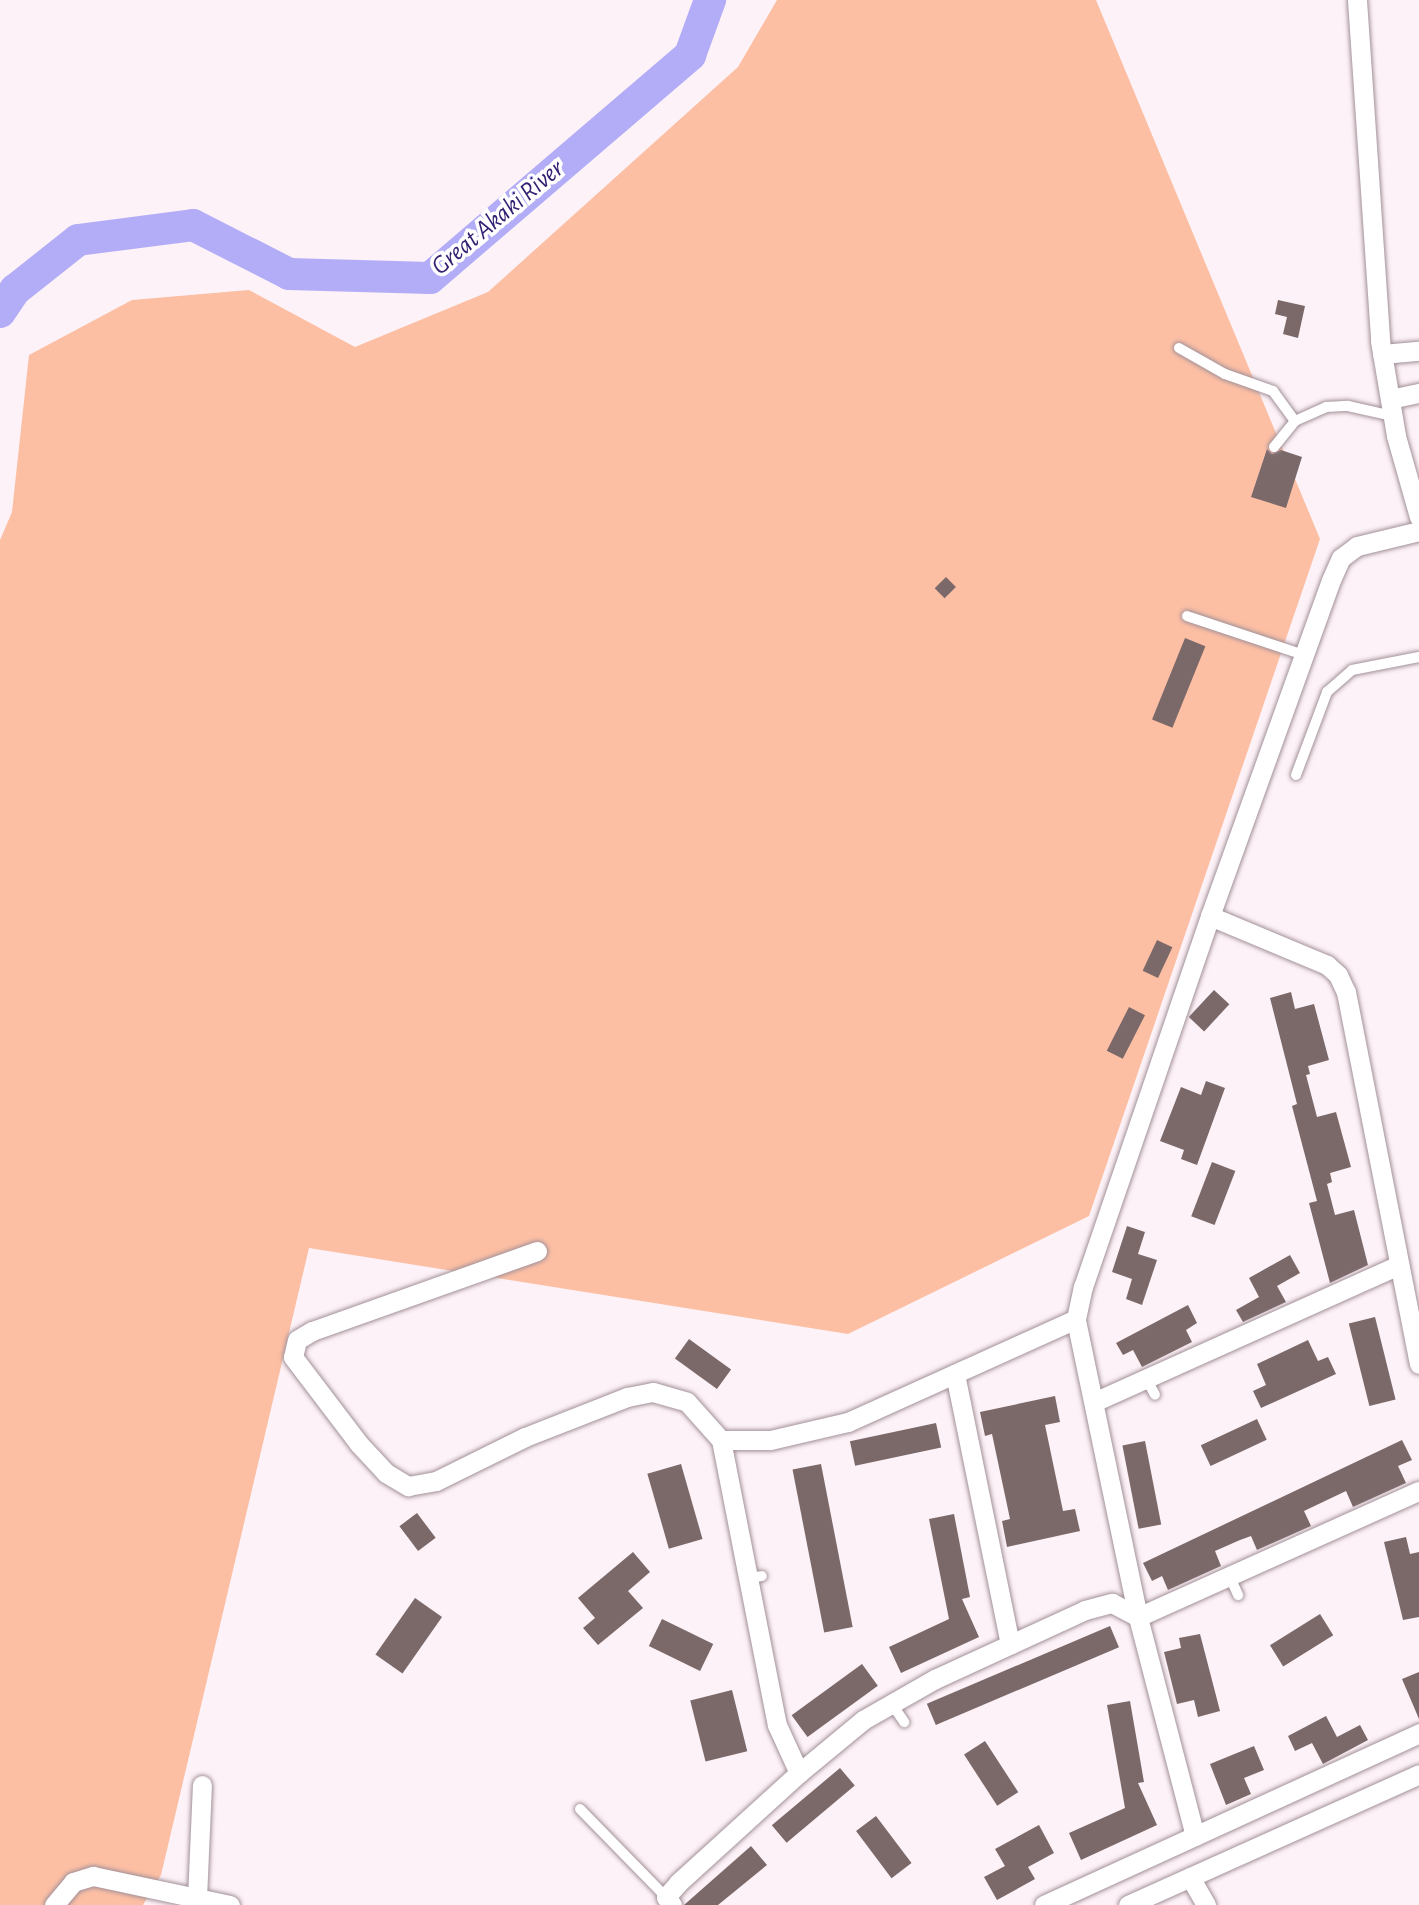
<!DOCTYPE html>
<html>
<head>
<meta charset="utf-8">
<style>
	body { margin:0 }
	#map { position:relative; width:1419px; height:1905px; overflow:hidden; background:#fdf2f7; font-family:"Alegreya Sans",sans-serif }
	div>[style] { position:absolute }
	.green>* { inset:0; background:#fcbfa4 }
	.river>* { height:32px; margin:-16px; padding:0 16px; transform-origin:16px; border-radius:16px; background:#b3adf7 }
	.building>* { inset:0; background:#7b6869; transform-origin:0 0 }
	.roads { filter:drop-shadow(0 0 2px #a29099) drop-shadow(0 0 2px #a29099) }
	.service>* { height:10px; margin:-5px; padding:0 5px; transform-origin:5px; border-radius:5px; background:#fff }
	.minor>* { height:19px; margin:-9.5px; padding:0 9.5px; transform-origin:9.5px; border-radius:9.5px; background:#fff }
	span { translate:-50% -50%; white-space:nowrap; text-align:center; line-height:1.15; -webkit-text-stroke:7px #fff; paint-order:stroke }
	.water-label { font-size:26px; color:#342072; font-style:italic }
</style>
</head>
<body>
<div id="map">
	<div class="green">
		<i style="clip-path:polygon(777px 0,1096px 0,1320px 539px,1089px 1216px,848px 1334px,309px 1248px,161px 1875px,143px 1905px,0 1905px,0 540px,12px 512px,29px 355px,132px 300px,249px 290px,355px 347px,488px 292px,738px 67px)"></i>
	</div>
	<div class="river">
		<i style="left:0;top:312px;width:27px;rotate:-56deg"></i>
		<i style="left:15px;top:290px;width:80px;rotate:-38.4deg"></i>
		<i style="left:78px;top:240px;width:116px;rotate:-7.4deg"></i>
		<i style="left:193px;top:225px;width:108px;rotate:27deg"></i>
		<i style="left:289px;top:274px;width:141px;rotate:1.6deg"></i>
		<i style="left:430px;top:278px;width:343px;rotate:-40.6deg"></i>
		<i style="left:690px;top:55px;width:59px;rotate:-70deg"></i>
	</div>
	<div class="building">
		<i style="clip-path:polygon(1278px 300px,1305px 306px,1298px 338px,1283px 334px,1287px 317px,1275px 314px)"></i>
		<i style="clip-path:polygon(1267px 449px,1272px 454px,1281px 450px,1302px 457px,1286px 508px,1251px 497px)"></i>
		<i style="left:946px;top:577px;width:14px;height:16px;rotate:45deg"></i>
		<i style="left:1185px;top:638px;width:22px;height:88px;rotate:22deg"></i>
		<i style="left:1157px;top:940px;width:17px;height:34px;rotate:25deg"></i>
		<i style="left:1214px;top:990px;width:21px;height:37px;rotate:43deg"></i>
		<i style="clip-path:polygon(1291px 992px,1295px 1009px,1314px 1004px,1329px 1060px,1308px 1066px,1310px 1074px,1306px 1075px,1317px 1117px,1336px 1112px,1351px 1167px,1330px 1173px,1332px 1182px,1327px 1184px,1335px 1215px,1354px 1210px,1368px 1265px,1330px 1283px,1309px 1203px,1317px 1201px,1292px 1106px,1297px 1104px,1270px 998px)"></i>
		<i style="left:1129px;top:1007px;width:18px;height:49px;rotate:27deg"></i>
		<i style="clip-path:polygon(1206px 1081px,1225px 1088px,1197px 1165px,1181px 1159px,1184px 1150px,1160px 1141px,1181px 1087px,1201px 1095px)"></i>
		<i style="left:1212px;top:1162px;width:25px;height:58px;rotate:21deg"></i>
		<i style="clip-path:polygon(1127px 1226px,1145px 1232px,1138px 1254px,1157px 1260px,1142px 1305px,1126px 1299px,1132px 1279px,1112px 1272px)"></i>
		<i style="clip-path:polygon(1290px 1255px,1300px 1273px,1277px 1286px,1286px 1302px,1243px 1322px,1236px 1310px,1259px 1297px,1249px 1278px)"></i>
		<i style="clip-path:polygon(1188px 1305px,1197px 1323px,1186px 1330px,1192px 1342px,1142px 1367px,1133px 1350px,1123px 1355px,1116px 1343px)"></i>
		<i style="left:1375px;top:1317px;width:85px;height:27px;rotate:76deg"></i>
		<i style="left:689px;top:1339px;width:52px;height:24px;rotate:36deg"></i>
		<i style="clip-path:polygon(1308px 1340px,1318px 1361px,1328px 1357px,1336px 1374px,1261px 1408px,1253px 1391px,1266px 1385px,1257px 1364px)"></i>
		<i style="clip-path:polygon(1055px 1396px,1060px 1422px,1045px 1425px,1063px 1511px,1075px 1509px,1080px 1531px,1007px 1547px,1002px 1521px,1010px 1519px,992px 1434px,985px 1436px,980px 1412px)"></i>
		<i style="left:1257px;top:1419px;width:23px;height:62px;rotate:65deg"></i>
		<i style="left:936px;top:1423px;width:25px;height:88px;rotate:78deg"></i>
		<i style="clip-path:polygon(1402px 1440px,1412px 1460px,1398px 1466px,1406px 1483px,1353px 1507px,1346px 1491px,1304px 1511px,1311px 1526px,1257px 1550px,1251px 1536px,1240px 1540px,1215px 1551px,1221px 1566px,1168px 1590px,1162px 1576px,1152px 1581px,1143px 1563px)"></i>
		<i style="left:1145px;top:1441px;width:85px;height:23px;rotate:79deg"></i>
		<i style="left:681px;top:1464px;width:78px;height:35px;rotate:74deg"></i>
		<i style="left:821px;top:1464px;width:166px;height:29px;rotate:79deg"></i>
		<i style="left:417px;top:1513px;width:31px;height:22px;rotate:53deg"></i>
		<i style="clip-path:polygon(954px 1514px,970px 1597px,962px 1599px,979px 1637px,901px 1673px,889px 1647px,949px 1619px,929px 1519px)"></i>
		<i style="clip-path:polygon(1406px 1537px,1410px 1554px,1419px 1552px,1419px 1617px,1403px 1620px,1384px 1542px)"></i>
		<i style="clip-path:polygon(633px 1552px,650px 1572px,628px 1591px,643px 1608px,598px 1645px,583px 1628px,595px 1618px,578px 1598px)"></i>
		<i style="left:415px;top:1598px;width:33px;height:69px;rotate:35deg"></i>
		<i style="left:1320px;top:1614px;width:25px;height:59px;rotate:58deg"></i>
		<i style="left:662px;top:1619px;width:57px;height:30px;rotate:26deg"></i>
		<i style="left:1110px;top:1626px;width:23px;height:199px;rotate:67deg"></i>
		<i style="clip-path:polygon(1200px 1634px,1220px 1711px,1198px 1717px,1194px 1700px,1177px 1704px,1164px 1652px,1181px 1648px,1179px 1638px)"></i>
		<i style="left:862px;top:1664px;width:27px;height:87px;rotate:54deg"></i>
		<i style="clip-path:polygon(1419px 1672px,1419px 1719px,1402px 1679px)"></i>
		<i style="left:732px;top:1690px;width:63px;height:43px;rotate:76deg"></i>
		<i style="clip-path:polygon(1130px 1701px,1144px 1782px,1138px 1783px,1157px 1825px,1081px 1860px,1069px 1833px,1125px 1808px,1107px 1705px)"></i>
		<i style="clip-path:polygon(1326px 1716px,1337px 1737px,1360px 1725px,1368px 1740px,1323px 1764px,1312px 1743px,1295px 1751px,1288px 1736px)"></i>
		<i style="left:985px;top:1741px;width:61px;height:25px;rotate:57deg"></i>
		<i style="clip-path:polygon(1254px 1746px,1264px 1770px,1244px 1778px,1251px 1794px,1226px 1805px,1210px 1764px)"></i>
		<i style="left:840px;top:1768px;width:23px;height:89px;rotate:50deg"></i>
		<i style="left:876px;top:1816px;width:59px;height:25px;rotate:53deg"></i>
		<i style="clip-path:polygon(1039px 1825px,1054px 1853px,1028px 1867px,1035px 1879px,997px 1900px,984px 1877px,1005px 1866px,995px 1849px)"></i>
		<i style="clip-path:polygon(751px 1846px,767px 1865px,718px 1905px,684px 1905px)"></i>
	</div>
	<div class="roads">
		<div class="service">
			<i style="left:1179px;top:348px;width:53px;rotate:29.5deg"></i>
			<i style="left:1225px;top:374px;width:51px;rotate:19.5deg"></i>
			<i style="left:1273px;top:391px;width:37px;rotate:54deg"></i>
			<i style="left:1274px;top:447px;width:33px;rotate:-51deg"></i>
			<i style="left:1295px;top:421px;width:34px;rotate:-24deg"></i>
			<i style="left:1326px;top:407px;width:22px;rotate:-3deg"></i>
			<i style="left:1348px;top:406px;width:45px;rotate:12.8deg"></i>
			<i style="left:1187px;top:616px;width:123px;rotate:18.4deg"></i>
			<i style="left:1296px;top:775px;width:89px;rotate:-69.5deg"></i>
			<i style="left:1327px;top:692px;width:33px;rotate:-41deg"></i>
			<i style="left:1352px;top:670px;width:68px;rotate:-11deg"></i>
			<i style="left:1146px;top:1378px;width:19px;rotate:62deg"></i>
			<i style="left:1230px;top:1577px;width:20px;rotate:66deg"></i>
			<i style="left:748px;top:1578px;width:14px;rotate:-8deg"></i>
			<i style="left:892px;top:1704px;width:22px;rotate:56deg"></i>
			<i style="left:580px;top:1809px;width:123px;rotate:45.7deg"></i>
		</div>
		<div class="minor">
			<i style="left:1357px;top:0;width:342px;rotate:86.1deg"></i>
			<i style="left:1380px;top:341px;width:96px;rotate:80.4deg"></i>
			<i style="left:1396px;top:436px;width:84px;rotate:74.1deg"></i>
			<i style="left:1382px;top:354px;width:37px;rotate:-5deg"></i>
			<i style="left:1390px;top:399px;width:30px;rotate:-12deg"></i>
			<i style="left:1210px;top:916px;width:127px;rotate:22.7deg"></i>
			<i style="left:1327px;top:965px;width:15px;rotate:42deg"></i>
			<i style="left:1338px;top:975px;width:19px;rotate:65deg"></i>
			<i style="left:1346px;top:992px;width:379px;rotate:78.9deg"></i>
			<i style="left:537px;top:1251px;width:239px;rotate:160.4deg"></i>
			<i style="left:312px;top:1331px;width:17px;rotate:149deg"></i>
			<i style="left:297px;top:1340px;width:17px;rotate:103deg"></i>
			<i style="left:293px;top:1357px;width:109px;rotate:52.8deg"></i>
			<i style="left:359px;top:1444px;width:40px;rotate:47deg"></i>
			<i style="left:386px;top:1473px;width:26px;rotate:31deg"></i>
			<i style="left:408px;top:1486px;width:28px;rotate:-10deg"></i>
			<i style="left:436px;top:1481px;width:99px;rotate:-26.3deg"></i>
			<i style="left:525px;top:1437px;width:110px;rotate:-21.4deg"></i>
			<i style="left:627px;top:1397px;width:26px;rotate:-11deg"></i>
			<i style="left:653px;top:1392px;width:35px;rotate:16deg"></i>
			<i style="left:687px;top:1402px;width:51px;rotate:48.2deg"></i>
			<i style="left:721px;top:1440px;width:290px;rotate:78.9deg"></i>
			<i style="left:777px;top:1725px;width:53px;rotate:65.4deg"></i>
			<i style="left:955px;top:1374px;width:276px;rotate:78.5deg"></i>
			<i style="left:1094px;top:1402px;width:334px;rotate:-24.2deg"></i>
			<i style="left:721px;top:1440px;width:49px"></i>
			<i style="left:770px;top:1440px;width:80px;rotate:-13deg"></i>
			<i style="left:848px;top:1422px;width:250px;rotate:-24.3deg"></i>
			<i style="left:1195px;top:1836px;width:226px;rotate:-104.6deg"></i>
			<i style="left:1138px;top:1617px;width:304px;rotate:-101.8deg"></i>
			<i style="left:1076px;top:1319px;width:33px;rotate:-78deg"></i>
			<i style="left:1083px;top:1287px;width:392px;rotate:-71.1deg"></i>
			<i style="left:1210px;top:916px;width:357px;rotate:-70.2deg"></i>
			<i style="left:1331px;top:580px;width:24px;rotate:-66deg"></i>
			<i style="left:1341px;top:558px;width:20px;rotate:-37deg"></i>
			<i style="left:1357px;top:546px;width:64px;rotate:-13.6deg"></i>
			<i style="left:1190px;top:1877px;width:32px;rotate:60deg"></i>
			<i style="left:197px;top:1898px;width:113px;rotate:-87.5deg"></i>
			<i style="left:54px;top:1905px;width:30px;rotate:-50deg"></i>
			<i style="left:73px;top:1882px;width:21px;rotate:-17deg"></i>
			<i style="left:93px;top:1876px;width:140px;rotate:12deg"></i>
			<i style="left:672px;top:1905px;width:10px;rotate:-127deg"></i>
			<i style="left:666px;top:1897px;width:18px;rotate:-49deg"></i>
			<i style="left:678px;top:1883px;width:164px;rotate:-42.3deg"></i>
			<i style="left:799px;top:1773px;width:83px;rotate:-39.6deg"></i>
			<i style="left:863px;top:1720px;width:83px;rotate:-29.7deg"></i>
			<i style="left:935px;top:1679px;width:165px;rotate:-24.7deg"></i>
			<i style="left:1085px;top:1610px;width:28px;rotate:-15deg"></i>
			<i style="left:1112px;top:1603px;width:30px;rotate:28deg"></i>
			<i style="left:1138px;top:1617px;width:308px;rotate:-24.2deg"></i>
			<i style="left:1044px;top:1905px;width:413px;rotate:-24.6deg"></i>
			<i style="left:1128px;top:1905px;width:319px;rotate:-24.2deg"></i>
		</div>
	</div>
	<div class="water-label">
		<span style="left:498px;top:218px;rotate:-40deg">Great Akaki River</span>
	</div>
</div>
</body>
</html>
